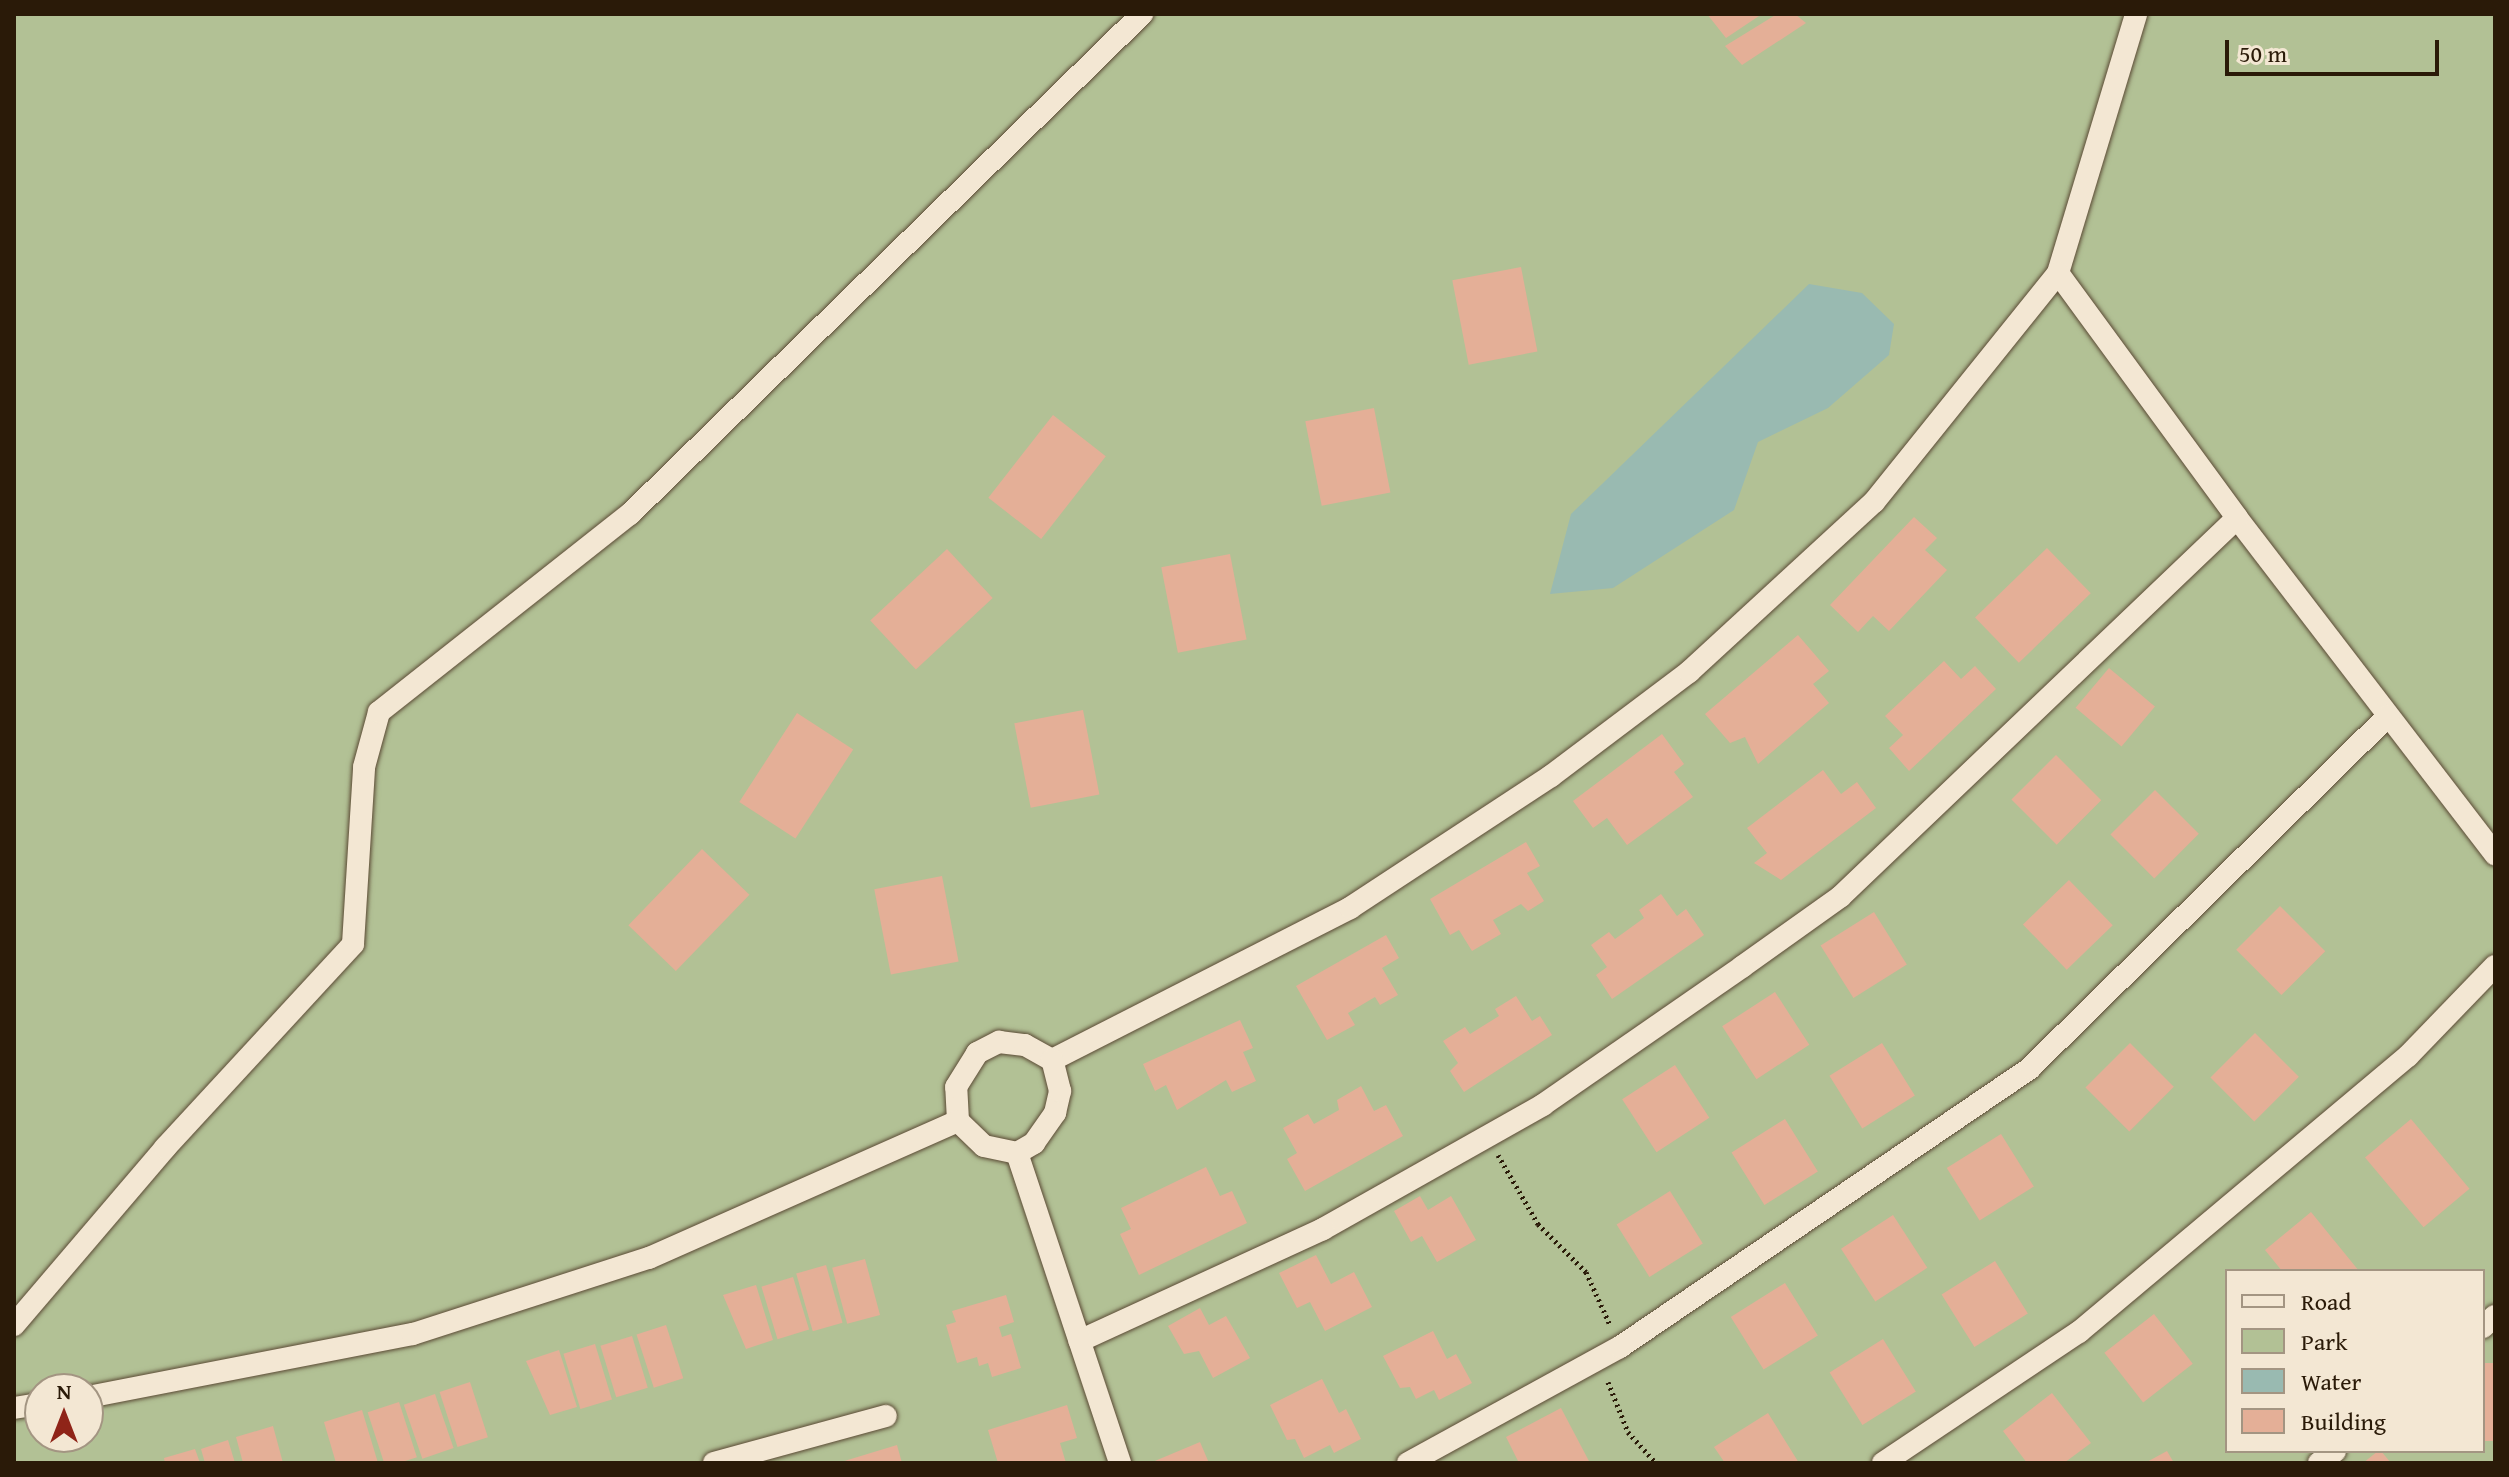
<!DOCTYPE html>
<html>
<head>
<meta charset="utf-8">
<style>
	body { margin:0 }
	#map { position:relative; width:2509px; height:1477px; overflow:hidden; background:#eddabb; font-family:"Gentium Book Plus",serif }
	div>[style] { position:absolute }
	.green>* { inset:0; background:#b2c195 }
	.water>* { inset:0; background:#99bab1 }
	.building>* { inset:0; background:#e4af97; transform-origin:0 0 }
	.path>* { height:5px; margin-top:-2.5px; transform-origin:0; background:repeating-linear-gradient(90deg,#2a1a08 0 2px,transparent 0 6px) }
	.roads { filter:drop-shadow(0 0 2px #5b4a35) drop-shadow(0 0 2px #5b4a35) }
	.minor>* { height:22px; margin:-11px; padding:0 11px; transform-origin:11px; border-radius:11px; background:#f3e7d3 }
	span { translate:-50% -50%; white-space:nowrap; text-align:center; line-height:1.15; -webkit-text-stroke:6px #f3e7d3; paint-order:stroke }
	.frame { position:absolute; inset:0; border:16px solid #2a1a08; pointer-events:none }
	.legend { position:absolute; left:2225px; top:1269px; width:260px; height:184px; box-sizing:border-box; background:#f3e7d3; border:2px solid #a39582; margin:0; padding:10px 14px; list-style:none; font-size:24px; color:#2a1a08 }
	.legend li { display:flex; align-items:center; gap:16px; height:40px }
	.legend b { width:40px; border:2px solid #a39582 }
	.north { position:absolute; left:24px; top:1373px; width:80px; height:80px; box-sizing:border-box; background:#f3e7d3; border:2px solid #a39582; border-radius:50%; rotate:0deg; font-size:22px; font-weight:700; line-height:32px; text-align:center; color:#2a1a08 }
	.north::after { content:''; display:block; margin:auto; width:28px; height:36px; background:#8f2418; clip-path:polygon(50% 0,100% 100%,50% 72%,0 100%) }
	.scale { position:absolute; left:2225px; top:40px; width:214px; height:36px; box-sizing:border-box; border:4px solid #2a1a08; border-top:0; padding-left:10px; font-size:24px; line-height:28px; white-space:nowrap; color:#2a1a08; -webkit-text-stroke:6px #f3e7d3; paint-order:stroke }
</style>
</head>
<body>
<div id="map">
	<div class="green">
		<i style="clip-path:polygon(evenodd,14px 14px,2495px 14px,2495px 1463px,14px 1463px,14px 14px,2227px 1271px,2483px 1271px,2483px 1451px,2227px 1451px,2227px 1271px,14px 14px,40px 1389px,88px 1389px,88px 1437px,40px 1437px,40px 1389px)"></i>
	</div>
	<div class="water">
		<i style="clip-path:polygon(1809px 284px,1862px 293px,1894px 324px,1889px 355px,1828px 408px,1758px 442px,1734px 510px,1613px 588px,1550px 594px,1571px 514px)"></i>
	</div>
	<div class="building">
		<i style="clip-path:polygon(1707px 14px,1762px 14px,1726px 38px)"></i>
		<i style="clip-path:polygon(1777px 14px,1795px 14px,1806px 23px,1742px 65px,1725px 46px)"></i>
		<i style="left:1521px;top:267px;width:86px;height:70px;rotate:79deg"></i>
		<i style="left:1374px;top:408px;width:86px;height:70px;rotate:79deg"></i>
		<i style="left:1053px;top:415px;width:67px;height:105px;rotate:38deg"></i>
		<i style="clip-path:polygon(1914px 517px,1937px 538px,1925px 550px,1947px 570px,1889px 631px,1873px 616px,1858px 632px,1830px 605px)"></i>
		<i style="left:2047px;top:548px;width:63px;height:100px;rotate:46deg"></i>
		<i style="left:947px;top:549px;width:67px;height:105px;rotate:47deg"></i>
		<i style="left:1230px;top:554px;width:87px;height:70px;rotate:79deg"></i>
		<i style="clip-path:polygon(1798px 635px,1829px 671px,1813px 684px,1829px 703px,1758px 764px,1745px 737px,1730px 743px,1705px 714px)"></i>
		<i style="clip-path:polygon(1944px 661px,1961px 679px,1975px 666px,1996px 689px,1909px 771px,1889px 748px,1903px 735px,1885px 716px)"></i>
		<i style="left:2109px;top:668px;width:60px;height:52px;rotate:40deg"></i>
		<i style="left:1083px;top:710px;width:86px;height:70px;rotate:79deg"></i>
		<i style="left:797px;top:713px;width:67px;height:106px;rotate:33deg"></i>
		<i style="clip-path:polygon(1662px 734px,1684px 764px,1674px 772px,1693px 797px,1627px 845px,1607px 818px,1593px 828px,1573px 801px)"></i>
		<i style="left:2056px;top:755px;width:64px;height:63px;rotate:45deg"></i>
		<i style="clip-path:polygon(1823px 770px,1841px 794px,1857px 782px,1876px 808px,1781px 880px,1754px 863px,1767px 853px,1747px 828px)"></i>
		<i style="left:2155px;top:790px;width:62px;height:63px;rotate:45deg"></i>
		<i style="clip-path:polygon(1526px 842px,1540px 866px,1527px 873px,1544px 901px,1528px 911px,1521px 904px,1493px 920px,1501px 934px,1472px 951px,1459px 930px,1450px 935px,1430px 899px)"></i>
		<i style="left:702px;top:849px;width:66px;height:106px;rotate:44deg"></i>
		<i style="left:942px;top:876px;width:87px;height:69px;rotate:79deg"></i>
		<i style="left:2069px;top:880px;width:63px;height:64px;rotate:46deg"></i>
		<i style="clip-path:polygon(1661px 894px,1677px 916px,1686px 909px,1704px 935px,1612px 999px,1596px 975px,1607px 967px,1591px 945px,1609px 932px,1615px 939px,1644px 918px,1639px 910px)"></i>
		<i style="left:2280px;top:906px;width:64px;height:62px;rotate:45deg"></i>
		<i style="left:1874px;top:912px;width:62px;height:63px;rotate:58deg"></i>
		<i style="clip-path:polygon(1386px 935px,1399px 958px,1382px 968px,1398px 995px,1380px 1005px,1375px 997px,1348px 1013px,1355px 1025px,1327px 1040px,1296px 986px)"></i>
		<i style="left:1775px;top:992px;width:63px;height:63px;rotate:57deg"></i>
		<i style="clip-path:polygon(1516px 996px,1532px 1021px,1540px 1016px,1552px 1035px,1464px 1092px,1450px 1071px,1458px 1063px,1443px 1041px,1465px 1027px,1470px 1034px,1499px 1016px,1495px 1009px)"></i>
		<i style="clip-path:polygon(1240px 1020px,1253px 1048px,1243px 1052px,1256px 1081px,1232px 1092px,1226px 1080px,1177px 1110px,1166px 1085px,1155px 1091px,1143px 1064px)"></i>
		<i style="left:2255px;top:1033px;width:62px;height:63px;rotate:45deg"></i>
		<i style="left:1882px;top:1043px;width:62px;height:62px;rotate:58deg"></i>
		<i style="left:2130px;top:1043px;width:62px;height:63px;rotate:45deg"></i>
		<i style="left:1675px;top:1065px;width:63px;height:63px;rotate:57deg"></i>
		<i style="clip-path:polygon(1361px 1086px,1374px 1111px,1386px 1105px,1403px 1136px,1305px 1191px,1287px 1159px,1297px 1153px,1283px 1128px,1308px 1114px,1314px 1124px,1339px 1110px,1337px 1100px)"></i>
		<i style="left:1785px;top:1119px;width:62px;height:63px;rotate:58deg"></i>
		<i style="left:2411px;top:1119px;width:91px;height:60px;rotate:50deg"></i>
		<i style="left:2001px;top:1134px;width:62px;height:64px;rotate:58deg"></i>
		<i style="clip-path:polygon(1206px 1167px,1220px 1196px,1232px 1191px,1247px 1223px,1139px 1275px,1120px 1234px,1131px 1229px,1121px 1208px)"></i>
		<i style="left:1670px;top:1191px;width:62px;height:63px;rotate:58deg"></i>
		<i style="clip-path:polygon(1420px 1196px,1428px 1210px,1451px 1196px,1476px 1240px,1437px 1262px,1422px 1236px,1411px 1242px,1394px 1211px)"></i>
		<i style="clip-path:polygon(2311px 1212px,2359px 1271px,2282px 1271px,2265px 1250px)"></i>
		<i style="left:1893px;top:1215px;width:63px;height:62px;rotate:57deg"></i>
		<i style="clip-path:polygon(1316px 1255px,1331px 1284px,1354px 1272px,1372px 1307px,1325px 1331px,1310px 1302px,1297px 1308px,1279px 1273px)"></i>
		<i style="left:865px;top:1259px;width:58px;height:34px;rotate:75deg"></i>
		<i style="left:1995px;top:1261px;width:62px;height:63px;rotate:58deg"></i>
		<i style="left:826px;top:1265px;width:60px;height:31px;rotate:74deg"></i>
		<i style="left:793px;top:1277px;width:55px;height:33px;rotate:73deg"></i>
		<i style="left:1785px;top:1283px;width:62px;height:64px;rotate:58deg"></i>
		<i style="clip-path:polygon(756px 1285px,773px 1340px,746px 1349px,723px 1295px)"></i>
		<i style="clip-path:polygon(1006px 1295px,1014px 1322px,999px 1327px,1002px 1337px,1011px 1334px,1021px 1368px,992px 1377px,988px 1363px,979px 1366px,977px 1357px,957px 1363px,946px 1325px,956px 1322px,952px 1311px)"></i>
		<i style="clip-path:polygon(1200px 1308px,1209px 1325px,1226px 1316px,1250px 1358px,1213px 1378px,1199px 1351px,1184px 1354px,1168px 1326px)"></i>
		<i style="left:2154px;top:1314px;width:63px;height:63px;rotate:52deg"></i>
		<i style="left:666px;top:1325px;width:56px;height:31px;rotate:72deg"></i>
		<i style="clip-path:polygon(1433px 1331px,1447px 1359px,1456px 1354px,1472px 1383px,1439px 1400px,1434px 1390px,1416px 1399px,1410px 1387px,1400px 1388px,1383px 1356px)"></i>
		<i style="left:632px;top:1336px;width:54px;height:33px;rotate:73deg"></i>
		<i style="left:1883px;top:1339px;width:62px;height:63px;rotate:58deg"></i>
		<i style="left:595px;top:1344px;width:58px;height:33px;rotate:73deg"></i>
		<i style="clip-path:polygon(559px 1350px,577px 1407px,550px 1415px,526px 1361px)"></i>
		<i style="left:2495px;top:1363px;width:78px;height:14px;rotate:90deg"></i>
		<i style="clip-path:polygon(1322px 1379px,1339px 1413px,1346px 1409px,1361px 1439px,1334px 1453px,1330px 1445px,1304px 1458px,1295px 1439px,1287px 1440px,1270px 1405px)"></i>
		<i style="left:470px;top:1382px;width:58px;height:32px;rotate:72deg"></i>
		<i style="clip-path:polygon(2052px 1393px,2091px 1443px,2064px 1463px,2027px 1463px,2003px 1431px)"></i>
		<i style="left:435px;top:1394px;width:57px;height:33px;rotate:71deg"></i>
		<i style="left:399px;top:1402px;width:58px;height:33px;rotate:72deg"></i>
		<i style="clip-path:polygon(1067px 1405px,1077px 1438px,1060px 1443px,1066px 1463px,998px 1463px,988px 1430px)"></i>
		<i style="clip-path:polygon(1561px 1408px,1590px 1463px,1519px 1463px,1506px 1437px)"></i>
		<i style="clip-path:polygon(362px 1410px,378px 1463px,336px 1463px,324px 1422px)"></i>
		<i style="clip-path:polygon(1768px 1413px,1799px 1463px,1725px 1463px,1714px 1447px)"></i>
		<i style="clip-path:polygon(273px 1426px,283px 1463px,243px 1463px,236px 1437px)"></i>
		<i style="clip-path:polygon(228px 1440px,235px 1463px,205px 1463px,201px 1449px)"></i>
		<i style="clip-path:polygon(1200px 1442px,1209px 1463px,1150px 1463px)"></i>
		<i style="clip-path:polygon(897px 1445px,902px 1463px,842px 1463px,841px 1462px)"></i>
		<i style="clip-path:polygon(195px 1449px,200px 1463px,165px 1463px,164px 1458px)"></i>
		<i style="clip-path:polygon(2167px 1451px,2174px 1463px,2145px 1463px)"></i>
		<i style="clip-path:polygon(2381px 1451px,2391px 1463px,2363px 1463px,2378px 1451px)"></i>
	</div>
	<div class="path">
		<i style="left:1498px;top:1155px;width:80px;rotate:59.9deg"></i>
		<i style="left:1538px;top:1224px;width:68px;rotate:45deg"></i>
		<i style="left:1586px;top:1272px;width:58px;rotate:65.6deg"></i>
		<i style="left:1608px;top:1382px;width:54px;rotate:68.2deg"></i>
		<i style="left:1628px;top:1432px;width:42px;rotate:47.9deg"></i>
	</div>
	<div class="roads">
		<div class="minor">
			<i style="left:2058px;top:273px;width:270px;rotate:-73.2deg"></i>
			<i style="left:2237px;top:518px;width:424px;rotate:52.5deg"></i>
			<i style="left:958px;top:1121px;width:34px;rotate:-93deg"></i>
			<i style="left:956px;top:1087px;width:40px;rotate:-58deg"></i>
			<i style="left:977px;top:1053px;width:25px;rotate:-27deg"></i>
			<i style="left:999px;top:1042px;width:26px;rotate:7deg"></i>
			<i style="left:1025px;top:1045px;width:31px;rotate:29deg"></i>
			<i style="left:1052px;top:1060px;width:335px;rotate:-27deg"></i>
			<i style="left:1350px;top:908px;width:240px;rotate:-33.3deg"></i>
			<i style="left:1551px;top:776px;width:173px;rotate:-37deg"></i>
			<i style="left:1689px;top:672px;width:251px;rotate:-42.6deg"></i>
			<i style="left:1874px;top:502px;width:294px;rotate:-51.2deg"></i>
			<i style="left:2058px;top:273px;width:303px;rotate:53.8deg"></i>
			<i style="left:2237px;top:518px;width:549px;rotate:136.33deg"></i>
			<i style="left:1840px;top:897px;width:120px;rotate:144.5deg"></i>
			<i style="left:1742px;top:967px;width:242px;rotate:145.3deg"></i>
			<i style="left:1543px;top:1105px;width:253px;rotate:150.6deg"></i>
			<i style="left:1323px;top:1229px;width:268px;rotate:155.3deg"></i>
			<i style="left:1017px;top:1153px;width:327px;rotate:71.6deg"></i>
			<i style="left:14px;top:1325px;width:233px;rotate:-49.5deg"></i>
			<i style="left:165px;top:1148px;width:277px;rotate:-47.3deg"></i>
			<i style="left:353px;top:944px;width:177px;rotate:-86.4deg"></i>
			<i style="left:364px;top:767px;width:57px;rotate:-74.7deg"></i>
			<i style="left:379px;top:712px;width:320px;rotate:-38.3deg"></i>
			<i style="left:630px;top:514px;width:716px;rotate:-44.32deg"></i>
			<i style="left:2483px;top:1327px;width:16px;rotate:-43deg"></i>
			<i style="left:88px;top:1397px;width:331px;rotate:-11deg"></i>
			<i style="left:413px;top:1334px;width:248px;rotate:-17.9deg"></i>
			<i style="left:649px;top:1258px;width:338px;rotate:-23.9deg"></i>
			<i style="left:958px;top:1121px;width:36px;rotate:44deg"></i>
			<i style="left:984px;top:1146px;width:34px;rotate:12deg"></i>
			<i style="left:1017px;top:1153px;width:20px;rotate:-30deg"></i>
			<i style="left:1034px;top:1143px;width:37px;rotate:-55deg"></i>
			<i style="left:1055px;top:1113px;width:23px;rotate:-77deg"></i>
			<i style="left:1060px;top:1091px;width:32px;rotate:-104deg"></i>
			<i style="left:14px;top:1408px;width:26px;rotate:-9deg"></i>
			<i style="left:714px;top:1463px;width:178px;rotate:-15.3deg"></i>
			<i style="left:1408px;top:1463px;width:242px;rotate:-28.7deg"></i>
			<i style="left:1620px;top:1347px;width:496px;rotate:-34.2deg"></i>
			<i style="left:2030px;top:1068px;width:502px;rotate:-44.52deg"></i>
			<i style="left:1883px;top:1463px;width:236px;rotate:-33.8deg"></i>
			<i style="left:2079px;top:1332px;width:429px;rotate:-40deg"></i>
			<i style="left:2408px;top:1056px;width:125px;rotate:-46deg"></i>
			<i style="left:2319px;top:1463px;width:20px;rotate:-37deg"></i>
		</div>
	</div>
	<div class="frame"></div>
	<ul class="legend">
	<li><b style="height:10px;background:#f3e7d3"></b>Road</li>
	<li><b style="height:22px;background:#b2c195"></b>Park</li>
	<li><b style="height:22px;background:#99bab1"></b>Water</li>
	<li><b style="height:22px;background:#e4af97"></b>Building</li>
	</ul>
	<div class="north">N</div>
	<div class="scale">50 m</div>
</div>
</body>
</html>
